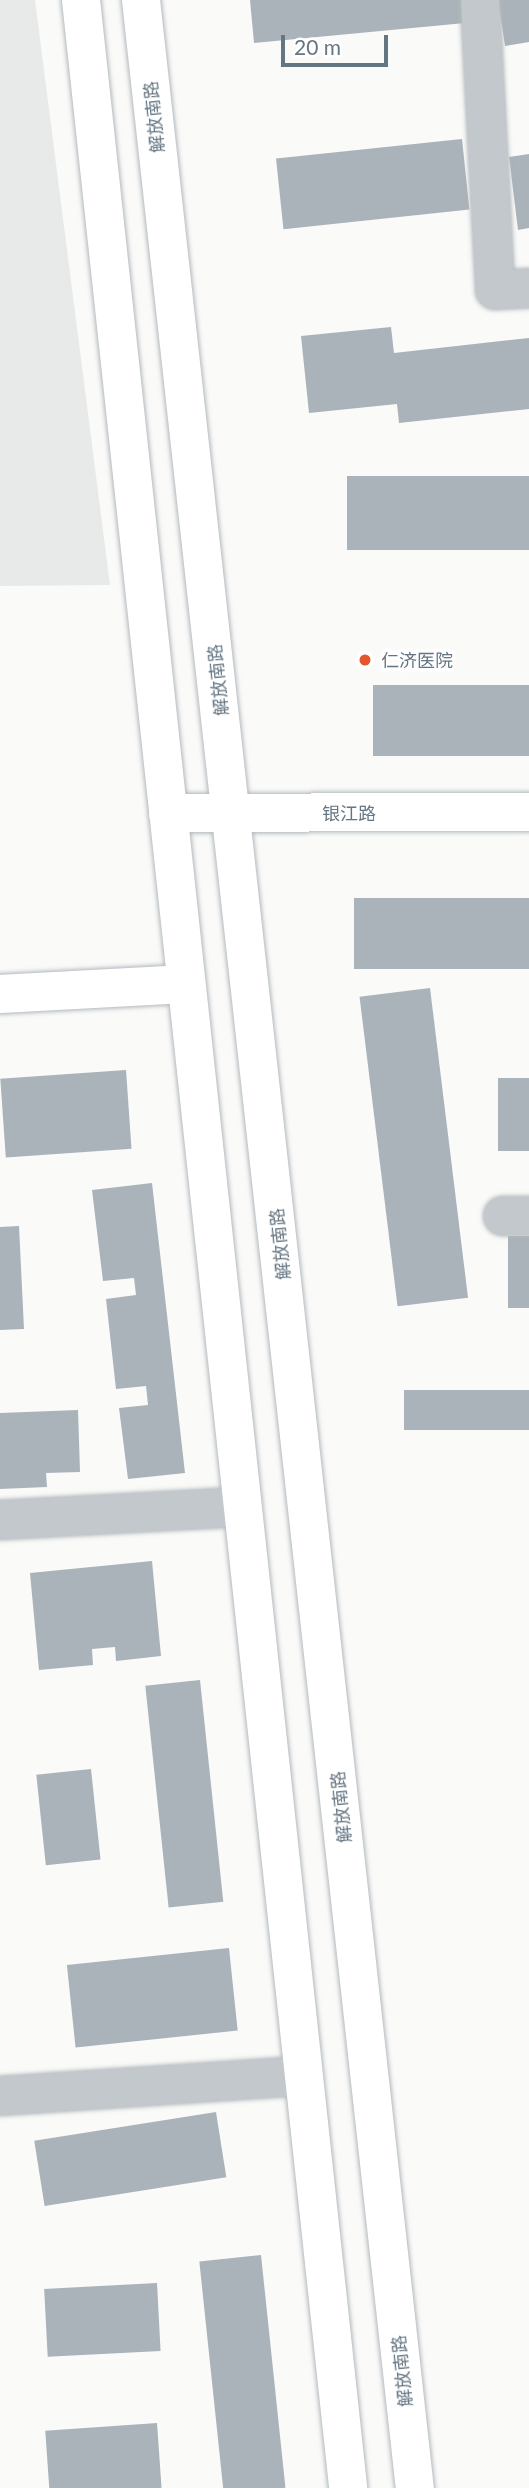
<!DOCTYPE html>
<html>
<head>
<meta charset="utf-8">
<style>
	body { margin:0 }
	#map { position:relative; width:529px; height:2488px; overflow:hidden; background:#fafaf8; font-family:Lato,"Noto Sans SC",sans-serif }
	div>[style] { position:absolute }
	.built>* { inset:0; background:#e8e9e9 }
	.building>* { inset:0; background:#aab3b9; transform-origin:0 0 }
	.roads { filter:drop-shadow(0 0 2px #b3babf) drop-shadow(0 0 2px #b3babf) }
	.street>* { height:38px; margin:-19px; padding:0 19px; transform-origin:19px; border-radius:19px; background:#c3c8cc }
	.secondary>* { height:38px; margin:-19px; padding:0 19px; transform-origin:19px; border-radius:19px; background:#fff }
	.dots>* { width:19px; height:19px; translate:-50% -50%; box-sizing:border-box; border:4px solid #fff; border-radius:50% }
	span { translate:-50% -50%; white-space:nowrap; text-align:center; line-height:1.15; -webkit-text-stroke:7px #fff; paint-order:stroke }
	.street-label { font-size:18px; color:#657683 }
	.poi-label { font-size:18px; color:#657683 }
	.left { translate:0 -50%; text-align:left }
	.scale { position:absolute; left:281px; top:35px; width:107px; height:32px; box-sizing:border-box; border:4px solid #657683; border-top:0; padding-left:9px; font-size:21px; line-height:24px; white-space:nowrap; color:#657683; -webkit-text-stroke:5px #fff; paint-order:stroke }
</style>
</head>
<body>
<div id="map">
	<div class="built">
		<i style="clip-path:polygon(0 0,35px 0,110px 585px,0 586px)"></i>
	</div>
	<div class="building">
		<i style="clip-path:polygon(250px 0,463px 0,465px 23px,254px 43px)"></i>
		<i style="clip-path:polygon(498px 0,529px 0,529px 42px,505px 46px)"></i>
		<i style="left:462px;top:139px;width:71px;height:187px;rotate:84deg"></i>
		<i style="clip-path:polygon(529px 154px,529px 228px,518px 230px,509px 157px)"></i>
		<i style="clip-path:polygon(391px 327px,394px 353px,529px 338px,529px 409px,399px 423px,397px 404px,309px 413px,301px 336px)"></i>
		<i style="left:529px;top:476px;width:74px;height:182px;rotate:90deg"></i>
		<i style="left:529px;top:685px;width:71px;height:156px;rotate:90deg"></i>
		<i style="left:529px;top:898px;width:71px;height:175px;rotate:90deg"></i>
		<i style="left:430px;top:988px;width:312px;height:71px;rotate:83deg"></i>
		<i style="left:126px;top:1070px;width:79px;height:126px;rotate:86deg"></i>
		<i style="left:529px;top:1078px;width:73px;height:31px;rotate:90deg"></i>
		<i style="clip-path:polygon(152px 1183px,185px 1473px,128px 1479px,119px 1408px,148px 1405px,146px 1386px,116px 1389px,106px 1299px,136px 1295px,134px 1278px,103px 1281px,92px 1190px)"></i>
		<i style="clip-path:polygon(19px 1226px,24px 1329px,0 1330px,0 1227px)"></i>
		<i style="left:529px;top:1236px;width:72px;height:21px;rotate:90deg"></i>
		<i style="left:529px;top:1390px;width:40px;height:125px;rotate:90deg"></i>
		<i style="clip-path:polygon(78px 1410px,80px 1472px,46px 1473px,47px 1487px,0 1489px,0 1413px)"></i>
		<i style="clip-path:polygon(152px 1561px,161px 1656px,116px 1661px,115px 1647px,92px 1649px,93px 1665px,39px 1670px,30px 1573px)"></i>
		<i style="left:200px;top:1680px;width:223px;height:55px;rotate:84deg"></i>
		<i style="left:91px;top:1769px;width:91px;height:55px;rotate:84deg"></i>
		<i style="left:229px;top:1948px;width:83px;height:163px;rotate:84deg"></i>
		<i style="left:216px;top:2112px;width:66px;height:184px;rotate:81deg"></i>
		<i style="left:261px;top:2255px;width:234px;height:62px;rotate:84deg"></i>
		<i style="left:157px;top:2283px;width:68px;height:113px;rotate:87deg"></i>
		<i style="left:157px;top:2423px;width:65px;height:112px;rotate:86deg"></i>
	</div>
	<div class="roads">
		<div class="street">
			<i style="left:480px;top:0;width:290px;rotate:87deg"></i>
			<i style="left:495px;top:290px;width:34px;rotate:-3deg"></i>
			<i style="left:503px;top:1216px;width:26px"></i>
			<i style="left:0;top:1520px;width:241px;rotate:-3.1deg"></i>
			<i style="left:0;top:2096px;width:304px;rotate:-3.8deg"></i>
		</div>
		<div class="secondary">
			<i style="left:81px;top:0;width:2502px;rotate:83.87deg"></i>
			<i style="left:141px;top:0;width:2503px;rotate:83.72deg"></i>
			<i style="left:168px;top:813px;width:361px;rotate:-0.2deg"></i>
			<i style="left:0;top:994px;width:186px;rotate:-3.1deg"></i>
		</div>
	</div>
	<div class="dots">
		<i style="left:365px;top:660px;background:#e4572e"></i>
	</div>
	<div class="street-label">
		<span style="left:154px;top:117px;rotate:-96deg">解放南路</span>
		<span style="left:218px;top:680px;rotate:-96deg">解放南路</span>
		<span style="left:349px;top:813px">银江路</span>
		<span style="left:280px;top:1244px;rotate:-96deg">解放南路</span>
		<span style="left:341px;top:1807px;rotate:-96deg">解放南路</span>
		<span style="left:402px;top:2371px;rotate:-96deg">解放南路</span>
	</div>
	<div class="poi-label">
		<span class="left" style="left:381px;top:660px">仁济医院</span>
	</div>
	<div class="scale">20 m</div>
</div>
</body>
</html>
